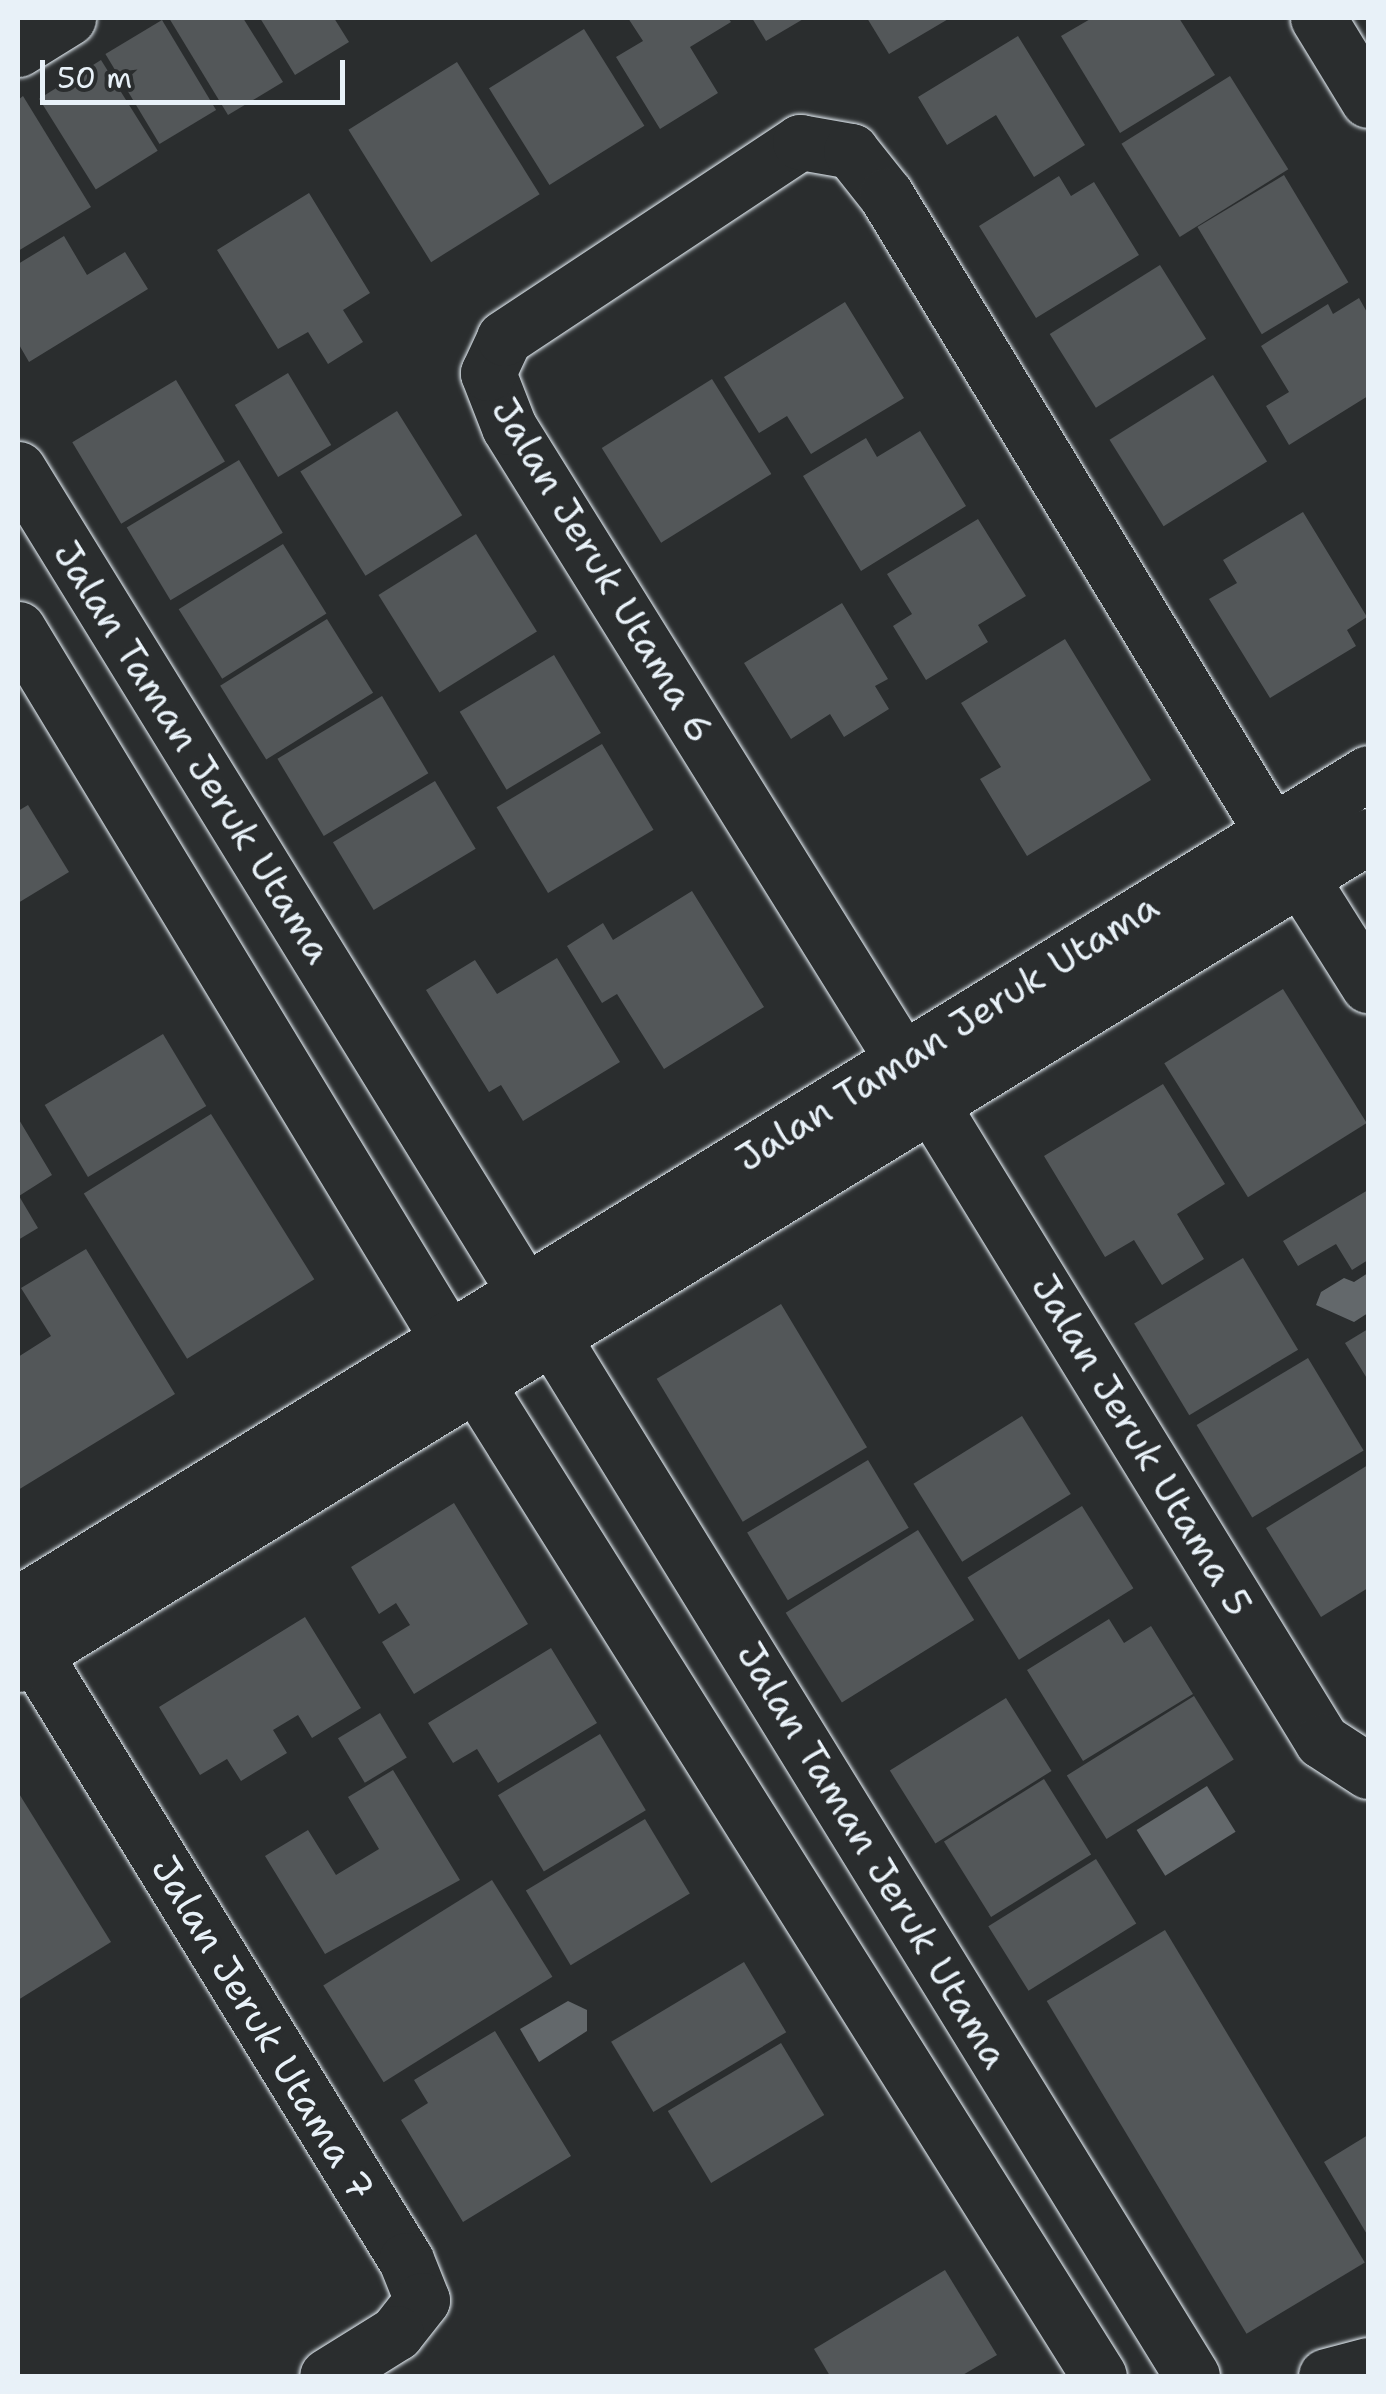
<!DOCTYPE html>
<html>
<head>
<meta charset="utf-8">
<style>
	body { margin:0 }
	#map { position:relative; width:1386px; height:2394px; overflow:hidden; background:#2a2d2e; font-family:"Shantell Sans",sans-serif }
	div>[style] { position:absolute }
	.water>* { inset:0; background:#63686b; transform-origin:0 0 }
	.building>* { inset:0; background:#535759; transform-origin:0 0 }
	.roads { filter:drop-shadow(0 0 2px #e8f1f8) drop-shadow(0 0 2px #e8f1f8) }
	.minor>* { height:55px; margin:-27.5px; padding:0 27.5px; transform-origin:27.5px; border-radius:27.5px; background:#2a2d2e }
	span { translate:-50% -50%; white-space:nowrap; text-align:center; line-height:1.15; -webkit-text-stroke:9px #2a2d2e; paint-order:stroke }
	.street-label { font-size:38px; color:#e8f1f8 }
	.frame { position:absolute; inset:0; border:20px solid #e8f1f8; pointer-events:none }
	.scale { position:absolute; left:40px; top:60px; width:305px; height:45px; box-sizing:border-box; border:5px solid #e8f1f8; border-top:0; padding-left:12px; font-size:30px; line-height:35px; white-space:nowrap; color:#e8f1f8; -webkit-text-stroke:8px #2a2d2e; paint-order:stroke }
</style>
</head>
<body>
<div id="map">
	<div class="water">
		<i style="clip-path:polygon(1368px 1273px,1368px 1313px,1354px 1322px,1316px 1305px,1321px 1292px,1344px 1278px,1354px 1282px)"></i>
		<i style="left:1207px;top:1786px;width:54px;height:83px;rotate:58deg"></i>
		<i style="clip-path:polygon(568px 2001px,587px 2010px,587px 2031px,539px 2062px,520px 2029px)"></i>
	</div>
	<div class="building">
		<i style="clip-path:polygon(169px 18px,243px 18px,283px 82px,228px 115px)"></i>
		<i style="clip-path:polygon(260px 18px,334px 18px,349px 42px,295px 75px)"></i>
		<i style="clip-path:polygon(628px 18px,728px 18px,731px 22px,690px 47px,718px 93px,660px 129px,616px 57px,643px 41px)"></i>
		<i style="clip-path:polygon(752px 18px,805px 18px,766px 41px)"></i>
		<i style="clip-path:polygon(867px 18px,950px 18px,889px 54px)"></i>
		<i style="clip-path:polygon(1092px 18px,1179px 18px,1215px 75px,1120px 133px,1061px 36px)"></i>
		<i style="left:162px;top:20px;width:105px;height:66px;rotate:59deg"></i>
		<i style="left:584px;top:29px;width:114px;height:112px;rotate:58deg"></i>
		<i style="clip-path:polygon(1018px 36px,1085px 145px,1034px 177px,996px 115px,947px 145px,918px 97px)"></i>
		<i style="left:101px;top:60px;width:107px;height:73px;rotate:58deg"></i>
		<i style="left:457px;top:62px;width:156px;height:128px;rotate:58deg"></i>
		<i style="left:1230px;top:76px;width:110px;height:128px;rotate:58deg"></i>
		<i style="clip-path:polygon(23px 96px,91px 207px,18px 251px,18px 100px)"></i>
		<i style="left:1284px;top:175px;width:125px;height:101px;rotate:59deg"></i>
		<i style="clip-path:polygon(1059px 176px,1071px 196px,1094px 182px,1139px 255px,1036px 318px,979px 226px)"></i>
		<i style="clip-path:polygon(309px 193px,370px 293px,343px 310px,363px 342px,328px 364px,308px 332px,278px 349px,217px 250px)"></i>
		<i style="clip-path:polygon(64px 236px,87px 275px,125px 252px,148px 289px,29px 362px,18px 343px,18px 264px)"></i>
		<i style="left:1160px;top:265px;width:87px;height:130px;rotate:58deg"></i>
		<i style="clip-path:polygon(1359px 298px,1368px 314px,1368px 396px,1289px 445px,1266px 406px,1289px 392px,1261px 346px,1328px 304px,1333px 314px)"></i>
		<i style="clip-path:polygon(845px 302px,904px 398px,811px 454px,787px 416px,759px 433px,724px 377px)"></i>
		<i style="left:288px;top:373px;width:84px;height:62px;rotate:59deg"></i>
		<i style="left:1213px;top:375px;width:102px;height:122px;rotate:58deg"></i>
		<i style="left:712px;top:379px;width:112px;height:130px;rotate:58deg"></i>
		<i style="left:176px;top:380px;width:95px;height:121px;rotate:59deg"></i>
		<i style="left:397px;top:411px;width:123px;height:114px;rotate:58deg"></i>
		<i style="clip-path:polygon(920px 431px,966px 506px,861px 571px,803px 476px,866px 438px,877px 457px)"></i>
		<i style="left:239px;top:460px;width:85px;height:131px;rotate:59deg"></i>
		<i style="clip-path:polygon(1303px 512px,1367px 617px,1347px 630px,1356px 646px,1270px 698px,1209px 599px,1237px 583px,1223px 560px)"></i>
		<i style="clip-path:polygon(978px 519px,1026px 596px,978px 625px,988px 642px,926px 680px,893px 626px,912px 614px,887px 574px)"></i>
		<i style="left:476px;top:534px;width:115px;height:115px;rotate:58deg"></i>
		<i style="left:283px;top:544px;width:82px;height:123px;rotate:58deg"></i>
		<i style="clip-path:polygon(842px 603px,888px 679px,875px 686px,889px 709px,844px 737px,830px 714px,791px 739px,744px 663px)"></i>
		<i style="left:327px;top:619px;width:87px;height:126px;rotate:58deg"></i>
		<i style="clip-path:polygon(1065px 639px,1151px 780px,1027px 856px,980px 779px,1001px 767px,961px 703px)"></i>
		<i style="left:554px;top:655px;width:91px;height:110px;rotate:59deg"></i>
		<i style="left:382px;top:696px;width:90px;height:122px;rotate:59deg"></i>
		<i style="left:602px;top:744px;width:100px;height:123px;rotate:59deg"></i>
		<i style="left:435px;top:781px;width:79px;height:119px;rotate:59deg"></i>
		<i style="clip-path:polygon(28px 805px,69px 872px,18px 903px,18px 811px)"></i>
		<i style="clip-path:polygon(692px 891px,764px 1007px,664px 1069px,617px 994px,602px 1003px,567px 946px,603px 923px,613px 940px)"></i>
		<i style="clip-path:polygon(557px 958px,620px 1062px,523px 1121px,501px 1085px,489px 1092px,426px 990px,475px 960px,497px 994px)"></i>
		<i style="left:1283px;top:989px;width:158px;height:140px;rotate:58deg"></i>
		<i style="left:163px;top:1034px;width:84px;height:138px;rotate:59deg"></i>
		<i style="clip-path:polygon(1163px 1084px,1225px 1184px,1177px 1214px,1204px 1259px,1162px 1285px,1134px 1240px,1105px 1257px,1044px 1156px)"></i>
		<i style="left:211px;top:1114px;width:195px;height:150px;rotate:58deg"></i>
		<i style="clip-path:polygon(18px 1118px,52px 1175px,19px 1196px,38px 1228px,18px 1240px)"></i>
		<i style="clip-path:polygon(1368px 1190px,1368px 1260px,1352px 1270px,1336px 1244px,1298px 1266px,1283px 1241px)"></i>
		<i style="clip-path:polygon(86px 1249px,175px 1394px,18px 1490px,18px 1357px,51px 1336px,21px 1288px)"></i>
		<i style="left:1243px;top:1258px;width:107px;height:127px;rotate:59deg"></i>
		<i style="left:781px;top:1304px;width:167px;height:145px;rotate:59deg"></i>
		<i style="clip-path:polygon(1368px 1329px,1368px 1380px,1345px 1343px)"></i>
		<i style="left:1308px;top:1358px;width:108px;height:130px;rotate:59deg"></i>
		<i style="left:1022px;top:1416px;width:92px;height:128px;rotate:58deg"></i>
		<i style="left:868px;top:1460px;width:79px;height:141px;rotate:59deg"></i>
		<i style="clip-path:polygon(1368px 1465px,1368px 1588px,1321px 1617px,1266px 1528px)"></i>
		<i style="clip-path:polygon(454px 1503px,528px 1624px,414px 1694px,382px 1642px,410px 1625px,396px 1603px,379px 1614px,351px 1567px)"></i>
		<i style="left:1082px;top:1506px;width:97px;height:135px;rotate:58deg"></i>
		<i style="left:918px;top:1530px;width:106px;height:156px;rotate:58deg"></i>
		<i style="clip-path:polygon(305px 1617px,361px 1708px,312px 1738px,298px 1715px,273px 1730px,287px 1753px,241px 1781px,227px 1759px,200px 1775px,159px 1707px)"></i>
		<i style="clip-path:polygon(1109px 1619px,1124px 1643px,1151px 1626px,1193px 1694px,1083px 1761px,1027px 1670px)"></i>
		<i style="clip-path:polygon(551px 1648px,597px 1723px,498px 1783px,477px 1749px,453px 1763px,428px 1723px)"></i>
		<i style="left:1194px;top:1696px;width:75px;height:150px;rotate:58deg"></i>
		<i style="left:1006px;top:1698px;width:86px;height:137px;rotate:58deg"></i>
		<i style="left:380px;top:1713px;width:52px;height:49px;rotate:59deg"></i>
		<i style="left:600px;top:1734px;width:89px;height:119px;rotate:59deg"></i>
		<i style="clip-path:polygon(393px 1770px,460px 1880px,325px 1954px,265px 1856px,308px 1830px,336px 1875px,379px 1849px,348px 1797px)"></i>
		<i style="left:1044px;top:1779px;width:89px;height:118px;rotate:58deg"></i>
		<i style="clip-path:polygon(18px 1792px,111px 1942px,18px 2000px)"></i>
		<i style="left:645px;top:1819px;width:87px;height:139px;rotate:59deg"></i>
		<i style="left:1096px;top:1859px;width:76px;height:127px;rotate:58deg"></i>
		<i style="left:492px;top:1880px;width:114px;height:199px;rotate:58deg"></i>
		<i style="left:1165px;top:1930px;width:388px;height:138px;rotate:59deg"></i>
		<i style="left:744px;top:1962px;width:82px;height:155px;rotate:59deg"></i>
		<i style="clip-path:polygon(495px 2031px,571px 2156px,463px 2222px,401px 2120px,428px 2103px,414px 2080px)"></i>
		<i style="left:781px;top:2043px;width:84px;height:132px;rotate:59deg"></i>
		<i style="clip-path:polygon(1368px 2135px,1368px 2236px,1324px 2162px)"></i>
		<i style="clip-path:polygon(945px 2270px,997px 2355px,961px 2376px,830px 2376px,814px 2349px)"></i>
	</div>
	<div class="roads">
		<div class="minor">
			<i style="left:1318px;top:18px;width:96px;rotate:58.6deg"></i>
			<i style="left:18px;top:49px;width:59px;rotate:-31.8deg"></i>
			<i style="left:18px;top:469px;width:2239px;rotate:58.38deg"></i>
			<i style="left:18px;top:629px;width:830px;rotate:58.8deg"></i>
			<i style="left:448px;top:1339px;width:1224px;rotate:57.88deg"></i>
			<i style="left:1300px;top:877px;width:128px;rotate:57.8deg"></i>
			<i style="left:902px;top:1059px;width:744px;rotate:-121.87deg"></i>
			<i style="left:509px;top:427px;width:58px;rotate:-111.3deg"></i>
			<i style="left:488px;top:373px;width:38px;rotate:-65deg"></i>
			<i style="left:504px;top:338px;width:355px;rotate:-33.5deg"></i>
			<i style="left:800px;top:142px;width:52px;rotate:10deg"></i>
			<i style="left:851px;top:151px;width:56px;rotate:51.5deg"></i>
			<i style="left:886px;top:195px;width:745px;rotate:58.79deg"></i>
			<i style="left:931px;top:1104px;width:747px;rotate:58.46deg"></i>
			<i style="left:1322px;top:1741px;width:55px;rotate:33.1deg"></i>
			<i style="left:18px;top:1604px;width:1585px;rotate:-31.61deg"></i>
			<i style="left:34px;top:1654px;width:711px;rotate:58.46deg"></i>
			<i style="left:406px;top:2260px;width:43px;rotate:68.2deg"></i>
			<i style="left:422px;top:2300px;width:42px;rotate:128.2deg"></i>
			<i style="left:396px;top:2333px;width:81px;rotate:148.1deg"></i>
			<i style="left:18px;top:1664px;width:1584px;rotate:-31.52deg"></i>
			<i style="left:1326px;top:2376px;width:43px;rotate:-14.7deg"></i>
		</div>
	</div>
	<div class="street-label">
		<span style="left:603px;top:570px;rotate:59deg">Jalan Jeruk Utama 6</span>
		<span style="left:193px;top:752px;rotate:58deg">Jalan Taman Jeruk Utama</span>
		<span style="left:947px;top:1032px;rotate:-32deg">Jalan Taman Jeruk Utama</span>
		<span style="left:1142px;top:1445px;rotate:59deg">Jalan Jeruk Utama 5</span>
		<span style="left:873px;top:1855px;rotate:59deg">Jalan Taman Jeruk Utama</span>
		<span style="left:263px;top:2028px;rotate:59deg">Jalan Jeruk Utama 7</span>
	</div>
	<div class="frame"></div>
	<div class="scale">50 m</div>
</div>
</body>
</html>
